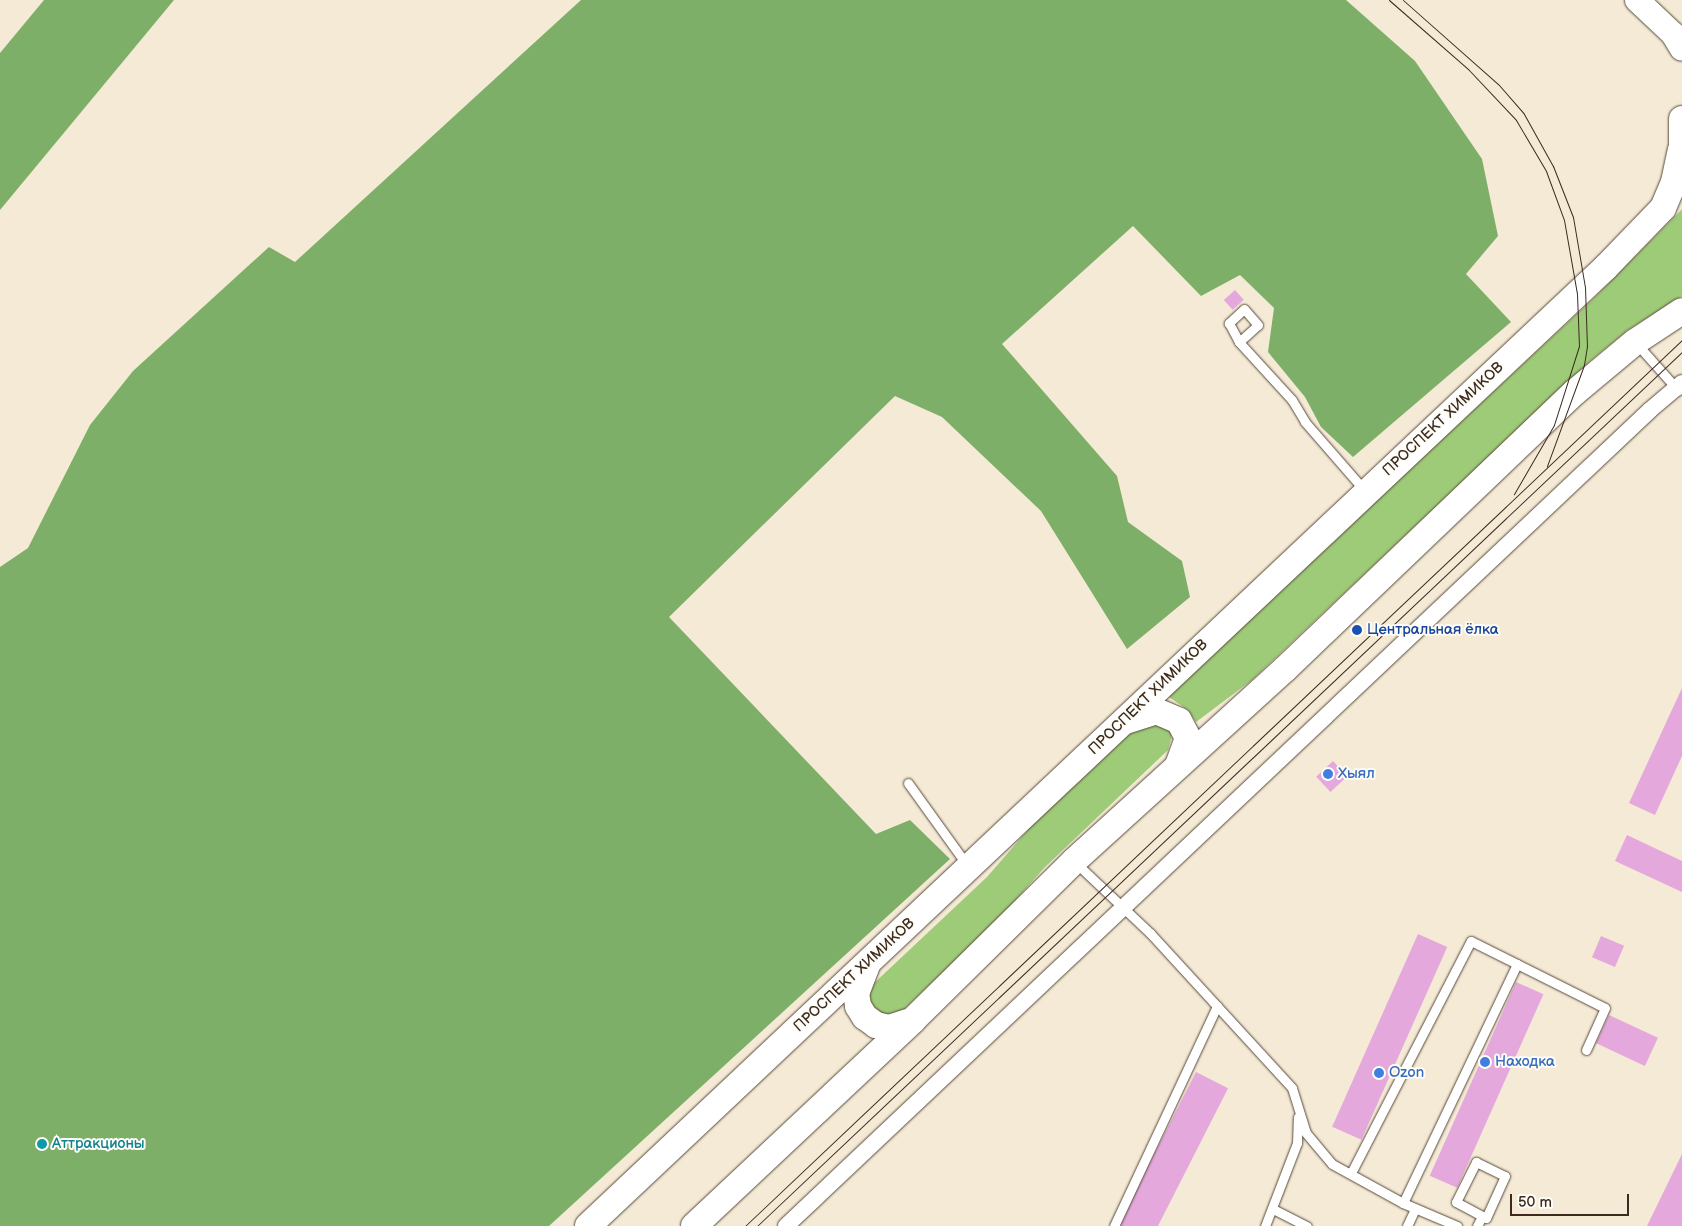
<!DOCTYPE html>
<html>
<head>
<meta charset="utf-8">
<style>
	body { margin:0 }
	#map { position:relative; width:1682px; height:1226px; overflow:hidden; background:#f4ead5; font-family:"Balsamiq Sans",sans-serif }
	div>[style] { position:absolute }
	.green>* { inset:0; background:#9ecb78 }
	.forest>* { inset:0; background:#7eaf68 }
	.building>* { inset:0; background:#e4a8dc; transform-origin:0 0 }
	.roads { filter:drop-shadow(0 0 1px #574739) drop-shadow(0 0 1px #574739) }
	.service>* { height:9px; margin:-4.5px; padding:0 4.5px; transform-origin:4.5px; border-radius:4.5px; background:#fff }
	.minor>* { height:16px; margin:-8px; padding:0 8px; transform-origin:8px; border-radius:8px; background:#fff }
	.secondary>* { height:24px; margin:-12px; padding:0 12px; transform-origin:12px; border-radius:12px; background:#fff }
	.primary>* { height:26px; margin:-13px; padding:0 13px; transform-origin:13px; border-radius:13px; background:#fff }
	.tram>* { height:1px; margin:-0.5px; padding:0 0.5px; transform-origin:0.5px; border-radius:0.5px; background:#3b2a1e }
	.dots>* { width:14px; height:14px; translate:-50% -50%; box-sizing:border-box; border:2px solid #fdfcf7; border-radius:50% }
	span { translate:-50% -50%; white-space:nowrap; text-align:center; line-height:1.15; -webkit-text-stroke:4px #fdfcf7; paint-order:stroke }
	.street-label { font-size:15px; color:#3b2a1e }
	.transit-label { font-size:15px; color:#164399 }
	.left { translate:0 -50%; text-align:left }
	.shop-label { font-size:15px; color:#366cbe }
	.culture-label { font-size:15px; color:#0d838f }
	.scale { position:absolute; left:1510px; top:1194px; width:119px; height:22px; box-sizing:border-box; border:2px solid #3b2a1e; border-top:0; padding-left:6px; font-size:15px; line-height:18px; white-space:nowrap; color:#3b2a1e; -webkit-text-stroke:4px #fdfcf7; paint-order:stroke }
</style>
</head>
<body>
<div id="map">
	<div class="green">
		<i style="clip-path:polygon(1682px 209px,1682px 296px,1628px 330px,1590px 361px,1252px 680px,1196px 722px,1188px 710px,1166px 695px,1592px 300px)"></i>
		<i style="clip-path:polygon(1164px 722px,1172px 735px,1168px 750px,1044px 868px,995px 923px,903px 1010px,884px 1015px,874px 1009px,869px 999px,871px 986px,987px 877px,1033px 824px,1139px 724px)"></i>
	</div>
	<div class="forest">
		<i style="clip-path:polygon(44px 0,174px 0,0 210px,0 53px)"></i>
		<i style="clip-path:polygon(581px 0,1346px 0,1415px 61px,1482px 159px,1498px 236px,1466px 274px,1511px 322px,1353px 457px,1321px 427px,1305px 397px,1268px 352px,1274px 308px,1240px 275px,1201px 296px,1133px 226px,1002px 344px,1117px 476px,1128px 522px,1182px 561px,1190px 597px,1127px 649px,1041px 511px,942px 417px,895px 396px,669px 617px,876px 834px,910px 820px,950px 859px,549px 1226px,0 1226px,0 567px,28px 548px,90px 425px,133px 371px,269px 247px,295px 262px)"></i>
	</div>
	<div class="building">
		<i style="left:1235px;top:290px;width:13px;height:15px;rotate:48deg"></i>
		<i style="clip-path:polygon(1682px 688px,1682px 756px,1655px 815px,1629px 803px)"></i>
		<i style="left:1333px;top:761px;width:21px;height:23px;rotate:47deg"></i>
		<i style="clip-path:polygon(1627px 835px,1682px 861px,1682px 892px,1615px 861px)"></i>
		<i style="left:1418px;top:934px;width:32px;height:211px;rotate:24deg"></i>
		<i style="left:1601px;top:936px;width:25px;height:23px;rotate:23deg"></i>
		<i style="left:1516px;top:982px;width:30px;height:212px;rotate:24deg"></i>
		<i style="left:1609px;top:1015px;width:54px;height:31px;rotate:25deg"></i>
		<i style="left:1196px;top:1072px;width:36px;height:171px;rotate:27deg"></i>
		<i style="clip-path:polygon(1682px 1154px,1682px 1226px,1647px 1226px)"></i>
	</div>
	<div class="roads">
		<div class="service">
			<i style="left:1239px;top:342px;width:25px;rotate:-42deg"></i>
			<i style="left:1258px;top:325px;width:21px;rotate:-131deg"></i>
			<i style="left:1244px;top:309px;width:21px;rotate:137deg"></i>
			<i style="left:1229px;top:323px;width:21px;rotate:62deg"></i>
			<i style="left:1239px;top:342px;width:79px;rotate:47.6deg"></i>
			<i style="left:1292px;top:400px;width:26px;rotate:59deg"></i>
			<i style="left:1305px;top:422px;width:91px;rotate:49deg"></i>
			<i style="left:1637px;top:344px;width:62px;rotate:48.3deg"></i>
			<i style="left:908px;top:783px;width:101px;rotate:54.3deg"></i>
			<i style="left:1076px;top:863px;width:102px;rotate:43.4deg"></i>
			<i style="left:1150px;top:933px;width:210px;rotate:47.5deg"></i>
			<i style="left:1292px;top:1088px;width:47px;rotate:72.7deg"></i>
			<i style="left:1306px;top:1133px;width:40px;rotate:50deg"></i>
			<i style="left:1332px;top:1164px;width:81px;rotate:28.8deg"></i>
			<i style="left:1403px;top:1203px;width:59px;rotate:23.1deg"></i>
			<i style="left:1517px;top:964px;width:98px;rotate:26.6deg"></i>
			<i style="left:1605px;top:1008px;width:46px;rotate:114.3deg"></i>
			<i style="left:1476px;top:1162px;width:32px;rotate:26deg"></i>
			<i style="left:1505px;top:1176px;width:46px;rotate:114.3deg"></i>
			<i style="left:1486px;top:1218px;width:34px;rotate:-152deg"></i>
			<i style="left:1456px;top:1202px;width:45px;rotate:-63.4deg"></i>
			<i style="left:1351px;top:1173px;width:261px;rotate:-62.7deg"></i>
			<i style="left:1471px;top:941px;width:51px;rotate:26.6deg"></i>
			<i style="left:1517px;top:964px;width:265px;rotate:115.5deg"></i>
			<i style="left:1273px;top:1209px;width:38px;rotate:27deg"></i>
			<i style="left:1114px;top:1226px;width:243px;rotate:-64.9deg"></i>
			<i style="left:1265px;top:1226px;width:89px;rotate:-68.9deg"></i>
			<i style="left:1297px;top:1143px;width:26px;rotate:-88deg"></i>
			<i style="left:1407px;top:1226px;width:19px;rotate:-65deg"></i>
			<i style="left:1477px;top:1226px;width:11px;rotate:-63deg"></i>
		</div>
		<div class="minor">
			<i style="left:786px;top:1226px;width:1188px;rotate:-43.36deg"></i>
			<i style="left:1650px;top:410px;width:42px;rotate:-40.2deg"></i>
		</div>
		<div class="secondary">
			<i style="left:1637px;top:0;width:50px;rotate:43.4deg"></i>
			<i style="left:1673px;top:34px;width:17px;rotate:59deg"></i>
		</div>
		<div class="primary">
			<i style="left:1682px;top:119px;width:35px;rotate:90deg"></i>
			<i style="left:1126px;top:721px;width:32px;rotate:-18deg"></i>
			<i style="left:1156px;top:711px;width:25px;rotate:23deg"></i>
			<i style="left:1179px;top:721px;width:19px;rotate:62deg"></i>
			<i style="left:1188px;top:738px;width:30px;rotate:110deg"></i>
			<i style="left:867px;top:965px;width:30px;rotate:111deg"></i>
			<i style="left:856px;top:993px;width:13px;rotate:81deg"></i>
			<i style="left:858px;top:1006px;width:13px;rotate:58deg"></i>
			<i style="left:865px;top:1017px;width:14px;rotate:36deg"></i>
			<i style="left:876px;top:1025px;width:13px;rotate:13deg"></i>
			<i style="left:889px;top:1028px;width:25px;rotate:-18deg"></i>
			<i style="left:588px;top:1226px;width:1399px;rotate:-43.29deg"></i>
			<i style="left:1606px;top:267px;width:82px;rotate:-46deg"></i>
			<i style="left:1663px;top:208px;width:28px;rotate:-67deg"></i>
			<i style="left:1674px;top:182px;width:33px;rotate:-78deg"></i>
			<i style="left:694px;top:1226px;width:301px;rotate:-43.2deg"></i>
			<i style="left:913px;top:1020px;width:226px;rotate:-44.6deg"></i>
			<i style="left:1074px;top:861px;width:285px;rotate:-42.3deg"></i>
			<i style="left:1285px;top:669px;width:401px;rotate:-43.7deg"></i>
			<i style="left:1575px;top:392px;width:78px;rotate:-39.8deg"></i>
			<i style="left:1635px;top:342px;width:56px;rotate:-33.4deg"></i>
		</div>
	</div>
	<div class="tram">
		<i style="left:1389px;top:0;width:105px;rotate:41.1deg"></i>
		<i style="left:1468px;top:69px;width:70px;rotate:46.7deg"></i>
		<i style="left:1516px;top:120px;width:59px;rotate:59.5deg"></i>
		<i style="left:1546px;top:171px;width:52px;rotate:69.8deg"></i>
		<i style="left:1564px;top:220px;width:75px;rotate:80deg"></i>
		<i style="left:1577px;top:294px;width:52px;rotate:87.8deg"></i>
		<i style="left:1579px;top:346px;width:83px;rotate:107.6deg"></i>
		<i style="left:1554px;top:425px;width:80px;rotate:120.1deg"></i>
		<i style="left:1403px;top:0;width:128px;rotate:41.5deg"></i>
		<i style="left:1499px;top:85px;width:38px;rotate:49deg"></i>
		<i style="left:1524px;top:114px;width:60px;rotate:60.9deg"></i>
		<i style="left:1553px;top:166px;width:55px;rotate:68.6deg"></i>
		<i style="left:1573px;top:217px;width:71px;rotate:80.3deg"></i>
		<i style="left:1585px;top:287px;width:59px;rotate:88.1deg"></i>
		<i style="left:1587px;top:346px;width:19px;rotate:99deg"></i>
		<i style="left:1584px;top:365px;width:108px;rotate:110.1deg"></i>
		<i style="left:745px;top:1226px;width:1290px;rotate:-43.4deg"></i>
		<i style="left:757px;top:1226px;width:1273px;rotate:-43.38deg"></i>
	</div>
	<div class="dots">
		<i style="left:1357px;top:630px;background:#1a4fb4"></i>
		<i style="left:1328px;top:774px;background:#3f7fe0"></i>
		<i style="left:1485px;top:1062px;background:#3f7fe0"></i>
		<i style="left:1379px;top:1073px;background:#3f7fe0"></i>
		<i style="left:42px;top:1144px;background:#0f9aa8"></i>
	</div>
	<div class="street-label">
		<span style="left:1443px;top:419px;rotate:-43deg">ПРОСПЕКТ ХИМИКОВ</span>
		<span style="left:1148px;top:697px;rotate:-44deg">ПРОСПЕКТ ХИМИКОВ</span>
		<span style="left:854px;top:975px;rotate:-43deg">ПРОСПЕКТ ХИМИКОВ</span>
	</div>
	<div class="transit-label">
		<span class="left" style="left:1367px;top:630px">Центральная ёлка</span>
	</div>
	<div class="shop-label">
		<span class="left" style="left:1338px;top:774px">Хыял</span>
		<span class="left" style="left:1495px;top:1062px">Находка</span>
		<span class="left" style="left:1389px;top:1073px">Ozon</span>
	</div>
	<div class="culture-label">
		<span class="left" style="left:52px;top:1144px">Аттракционы</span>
	</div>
	<div class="scale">50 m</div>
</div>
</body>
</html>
